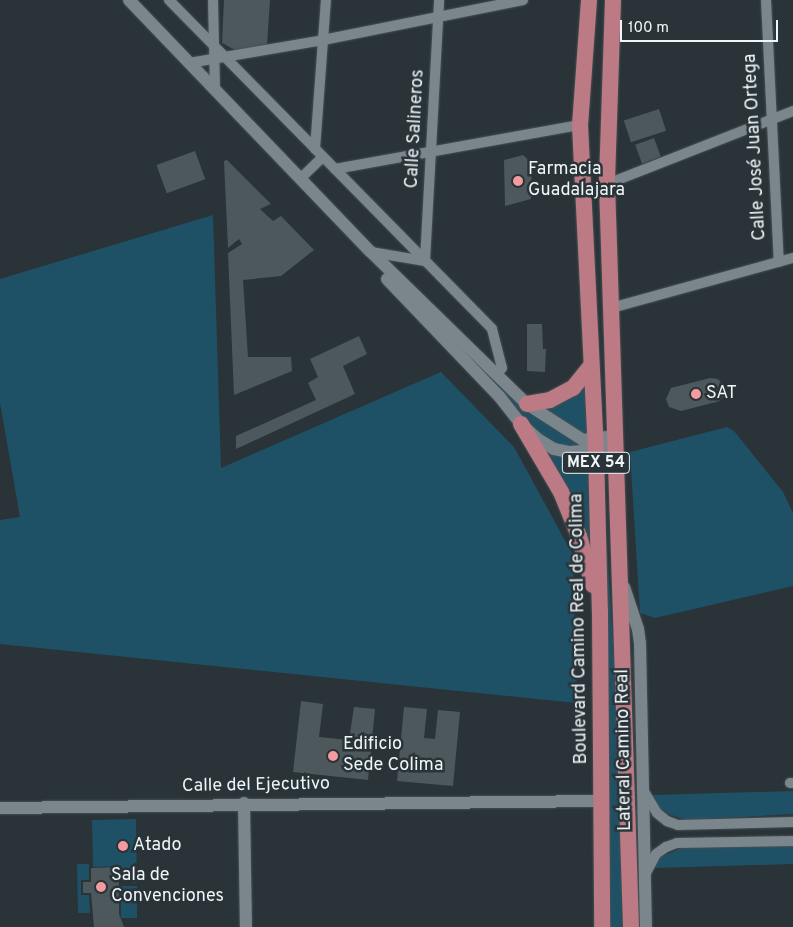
<!DOCTYPE html>
<html>
<head>
<meta charset="utf-8">
<style>
	body { margin:0 }
	#map { position:relative; width:793px; height:927px; overflow:hidden; background:#293338; font-family:Overpass,sans-serif }
	div>[style] { position:absolute }
	.green>* { inset:0; background:#1f5166; transform-origin:0 0 }
	.building>* { inset:0; background:#4d585d; transform-origin:0 0 }
	.roads { filter:drop-shadow(0 0 1px #465053) drop-shadow(0 0 1px #465053) }
	.minor>* { height:10px; margin:-5px; padding:0 5px; transform-origin:5px; border-radius:5px; background:#7a868b }
	.tertiary>* { height:12px; margin:-6px; padding:0 6px; transform-origin:6px; border-radius:6px; background:#7a868b }
	.primary>* { height:16px; margin:-8px; padding:0 8px; transform-origin:8px; border-radius:8px; background:#bb7a84 }
	.dots>* { width:14px; height:14px; translate:-50% -50%; box-sizing:border-box; border:2px solid #293338; border-radius:50% }
	span { translate:-50% -50%; white-space:nowrap; text-align:center; line-height:1.15; -webkit-text-stroke:5px #293338; paint-order:stroke }
	.shield-label span { padding:1px 4px; background:#293338; border:1px solid; border-radius:4px; -webkit-text-stroke-width:0 }
	.shield-label { font-size:16px; color:#eff6f9; font-weight:700 }
	.street-label { font-size:18px; color:#eff6f9 }
	.poi-label { font-size:18px; color:#eff6f9 }
	.left { translate:0 -50%; text-align:left }
	.scale { position:absolute; left:620px; top:20px; width:158px; height:22px; box-sizing:border-box; border:2px solid #eff6f9; border-top:0; padding-left:6px; font-size:15px; line-height:18px; white-space:nowrap; color:#eff6f9; -webkit-text-stroke:4px #293338; paint-order:stroke }
</style>
</head>
<body>
<div id="map">
	<div class="green">
		<i style="clip-path:polygon(213px 215px,221px 468px,441px 372px,514px 447px,573px 555px,577px 703px,0 644px,0 520px,20px 517px,0 403px,0 279px)"></i>
		<i style="clip-path:polygon(494px 378px,525px 409px,550px 426px,579px 442px,580px 447px,558px 445px,541px 436px,490px 381px)"></i>
		<i style="clip-path:polygon(585px 383px,587px 437px,537px 407px)"></i>
		<i style="clip-path:polygon(727px 427px,734px 431px,783px 492px,793px 513px,793px 586px,655px 618px,640px 613px,630px 452px)"></i>
		<i style="clip-path:polygon(540px 445px,587px 456px,591px 568px)"></i>
		<i style="clip-path:polygon(602px 471px,618px 717px,622px 927px,608px 927px)"></i>
		<i style="clip-path:polygon(793px 791px,793px 814px,686px 820px,668px 814px,658px 807px,652px 795px)"></i>
		<i style="clip-path:polygon(136px 819px,137px 883px,130px 883px,130px 872px,122px 872px,121px 866px,93px 867px,92px 820px)"></i>
		<i style="clip-path:polygon(793px 846px,793px 864px,654px 868px,661px 857px,684px 847px)"></i>
		<i style="clip-path:polygon(77px 864px,89px 864px,89px 880px,81px 880px,81px 895px,89px 895px,90px 913px,78px 913px)"></i>
		<i style="left:121px;top:886px;width:16px;height:32px"></i>
	</div>
	<div class="building">
		<i style="clip-path:polygon(224px 0,270px 0,267px 45px,237px 51px,222px 43px)"></i>
		<i style="left:659px;top:109px;width:23px;height:37px;rotate:72deg"></i>
		<i style="left:654px;top:138px;width:20px;height:20px;rotate:70deg"></i>
		<i style="left:195px;top:151px;width:30px;height:41px;rotate:70deg"></i>
		<i style="clip-path:polygon(523px 155px,532px 163px,531px 199px,505px 206px,504px 160px)"></i>
		<i style="clip-path:polygon(227px 160px,271px 204px,260px 209px,273px 221px,281px 216px,314px 250px,281px 276px,243px 280px,248px 357px,291px 357px,292px 371px,234px 395px,228px 253px,242px 244px,239px 239px,228px 248px,224px 161px)"></i>
		<i style="clip-path:polygon(527px 324px,542px 324px,543px 349px,546px 349px,545px 372px,527px 371px)"></i>
		<i style="clip-path:polygon(359px 336px,367px 354px,343px 366px,355px 394px,236px 449px,236px 436px,316px 400px,308px 383px,318px 377px,310px 359px)"></i>
		<i style="clip-path:polygon(710px 378px,718px 379px,724px 386px,725px 394px,720px 401px,681px 411px,669px 407px,666px 399px,671px 388px)"></i>
		<i style="clip-path:polygon(301px 701px,323px 704px,319px 737px,349px 740px,354px 707px,375px 709px,368px 780px,293px 772px)"></i>
		<i style="clip-path:polygon(404px 707px,427px 709px,424px 738px,435px 739px,438px 710px,460px 712px,453px 786px,397px 781px)"></i>
		<i style="clip-path:polygon(119px 867px,119px 914px,124px 927px,94px 927px,91px 893px,83px 893px,83px 882px,91px 882px,91px 868px)"></i>
	</div>
	<div class="roads">
		<div class="minor">
			<i style="left:169px;top:0;width:461px;rotate:45.5deg"></i>
			<i style="left:492px;top:329px;width:40px;rotate:75.6deg"></i>
			<i style="left:502px;top:368px;width:9px;rotate:131deg"></i>
			<i style="left:213px;top:0;width:90px;rotate:88.7deg"></i>
			<i style="left:766px;top:0;width:262px;rotate:87.2deg"></i>
			<i style="left:189px;top:63px;width:136px;rotate:-9.7deg"></i>
			<i style="left:323px;top:40px;width:204px;rotate:-11.3deg"></i>
			<i style="left:315px;top:149px;width:149px;rotate:-85.8deg"></i>
			<i style="left:335px;top:169px;width:249px;rotate:-10.2deg"></i>
			<i style="left:301px;top:178px;width:30px;rotate:-44deg"></i>
			<i style="left:607px;top:184px;width:200px;rotate:-21.4deg"></i>
			<i style="left:371px;top:252px;width:55px;rotate:9.5deg"></i>
			<i style="left:425px;top:261px;width:261px;rotate:-86.9deg"></i>
			<i style="left:611px;top:308px;width:189px;rotate:-15.4deg"></i>
			<i style="left:790px;top:783px;width:3px"></i>
			<i style="left:645px;top:793px;width:23px;rotate:59deg"></i>
			<i style="left:657px;top:813px;width:13px;rotate:39deg"></i>
			<i style="left:667px;top:821px;width:12px;rotate:20deg"></i>
			<i style="left:678px;top:825px;width:115px;rotate:-1.5deg"></i>
			<i style="left:646px;top:873px;width:21px;rotate:-62deg"></i>
			<i style="left:656px;top:854px;width:12px;rotate:-35deg"></i>
			<i style="left:666px;top:847px;width:12px;rotate:-20deg"></i>
			<i style="left:677px;top:843px;width:116px;rotate:-1deg"></i>
		</div>
		<div class="tertiary">
			<i style="left:129px;top:0;width:349px;rotate:46.2deg"></i>
			<i style="left:371px;top:252px;width:218px;rotate:44.3deg"></i>
			<i style="left:527px;top:404px;width:67px;rotate:32.7deg"></i>
			<i style="left:583px;top:440px;width:33px;rotate:-7deg"></i>
			<i style="left:387px;top:279px;width:162px;rotate:46.3deg"></i>
			<i style="left:499px;top:396px;width:36px;rotate:52deg"></i>
			<i style="left:521px;top:424px;width:24px;rotate:42deg"></i>
			<i style="left:539px;top:440px;width:17px;rotate:31deg"></i>
			<i style="left:554px;top:449px;width:16px;rotate:11deg"></i>
			<i style="left:570px;top:452px;width:47px;rotate:-4.9deg"></i>
			<i style="left:624px;top:587px;width:44px;rotate:71.6deg"></i>
			<i style="left:638px;top:629px;width:15px;rotate:82deg"></i>
			<i style="left:640px;top:644px;width:283px;rotate:88.8deg"></i>
			<i style="left:244px;top:803px;width:124px;rotate:89.1deg"></i>
			<i style="left:0;top:808px;width:603px;rotate:-0.67deg"></i>
		</div>
		<div class="primary">
			<i style="left:589px;top:0;width:125px;rotate:94.1deg"></i>
			<i style="left:580px;top:125px;width:327px;rotate:87.2deg"></i>
			<i style="left:596px;top:452px;width:159px;rotate:88.6deg"></i>
			<i style="left:600px;top:611px;width:316px;rotate:89.6deg"></i>
			<i style="left:613px;top:0;width:184px;rotate:91.9deg"></i>
			<i style="left:607px;top:184px;width:743px;rotate:88.15deg"></i>
			<i style="left:527px;top:404px;width:23px;rotate:-10deg"></i>
			<i style="left:550px;top:400px;width:26px;rotate:-28deg"></i>
			<i style="left:573px;top:388px;width:27px;rotate:-51deg"></i>
			<i style="left:521px;top:424px;width:79px;rotate:59.5deg"></i>
			<i style="left:561px;top:492px;width:48px;rotate:67.8deg"></i>
			<i style="left:579px;top:536px;width:51px;rotate:74.1deg"></i>
		</div>
	</div>
	<div class="dots">
		<i style="left:518px;top:181px;background:#f49aa1"></i>
		<i style="left:696px;top:394px;background:#f49aa1"></i>
		<i style="left:333px;top:756px;background:#f49aa1"></i>
		<i style="left:123px;top:846px;background:#f49aa1"></i>
		<i style="left:101px;top:887px;background:#f49aa1"></i>
	</div>
	<div class="shield-label">
		<span style="left:596px;top:463px">MEX 54</span>
	</div>
	<div class="street-label">
		<span style="left:416px;top:129px;rotate:-87deg">Calle Salineros</span>
		<span style="left:756px;top:147px;rotate:-93deg">Calle José Juan Ortega</span>
		<span style="left:580px;top:629px;rotate:-91deg">Boulevard Camino Real de Colima</span>
		<span style="left:625px;top:750px;rotate:-91deg">Lateral Camino Real</span>
		<span style="left:256px;top:786px;rotate:-1deg">Calle del Ejecutivo</span>
	</div>
	<div class="poi-label">
		<span class="left" style="left:528px;top:181px">Farmacia<br>Guadalajara</span>
		<span class="left" style="left:706px;top:394px">SAT</span>
		<span class="left" style="left:343px;top:756px">Edificio<br>Sede Colima</span>
		<span class="left" style="left:133px;top:846px">Atado</span>
		<span class="left" style="left:111px;top:887px">Sala de<br>Convenciones</span>
	</div>
	<div class="scale">100 m</div>
</div>
</body>
</html>
